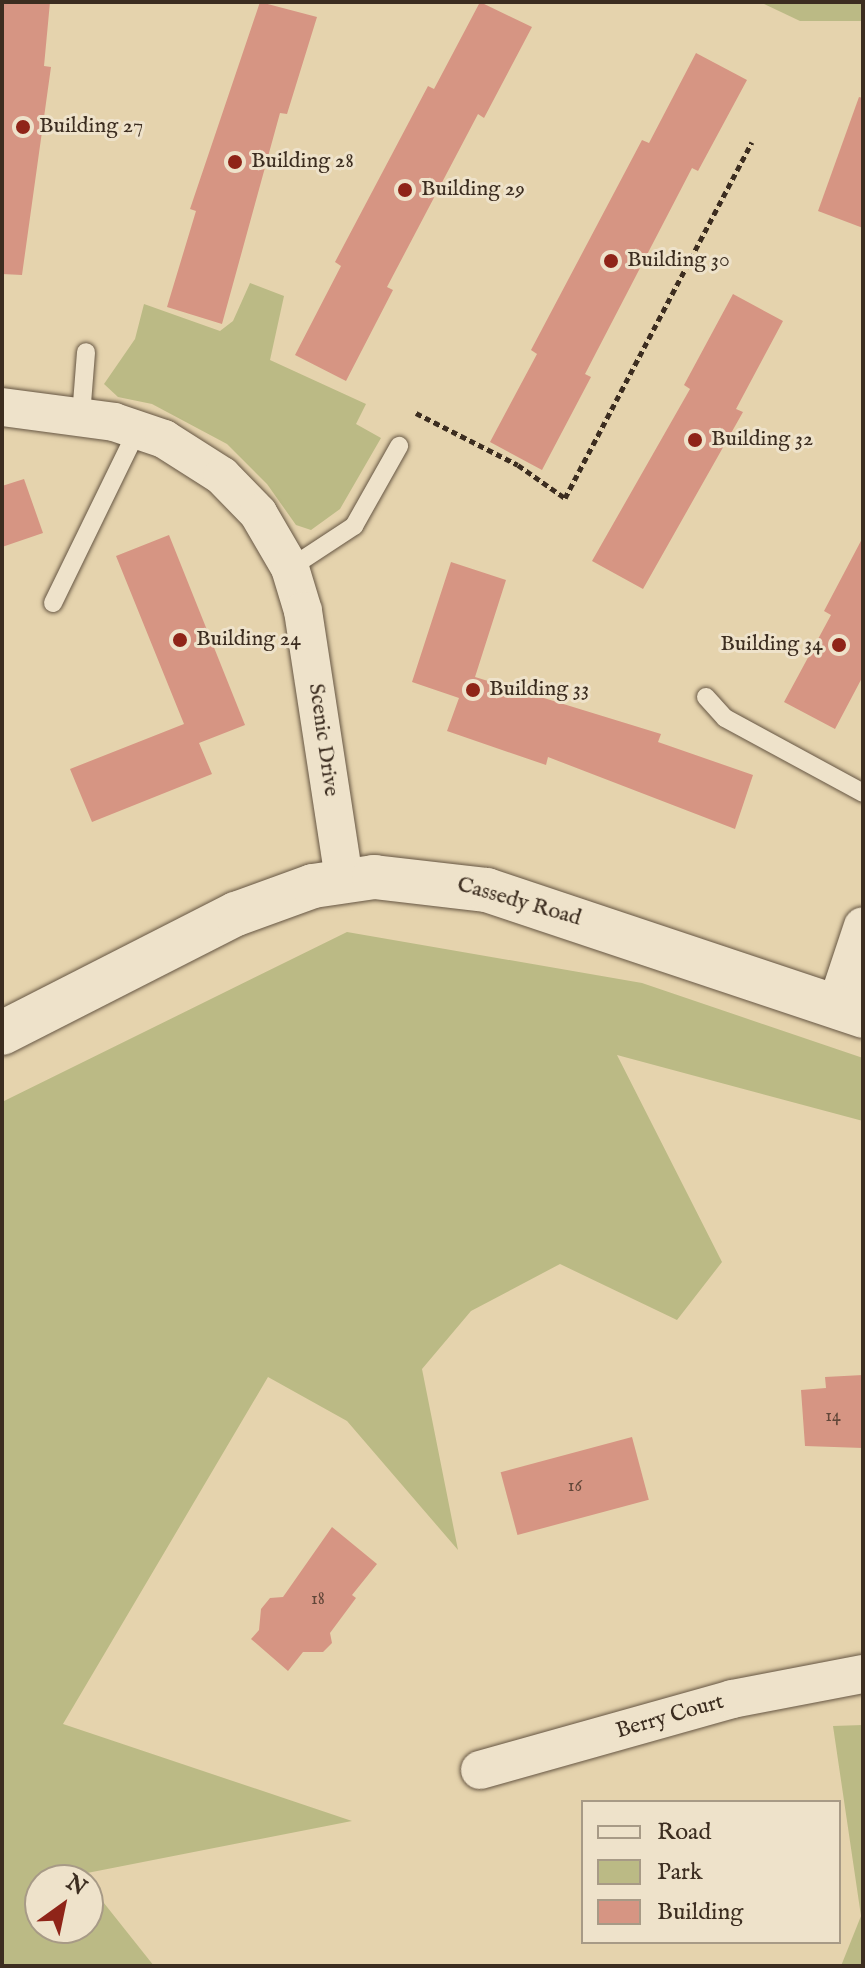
<!DOCTYPE html>
<html>
<head>
<meta charset="utf-8">
<style>
	body { margin:0 }
	#map { position:relative; width:865px; height:1968px; overflow:hidden; background:#e5d3ad; font-family:"IM FELL English",serif }
	div>[style] { position:absolute }
	.green>* { inset:0; background:#bbba85 }
	.building>* { inset:0; background:#d69583; transform-origin:0 0 }
	.path>* { height:5px; margin-top:-2.5px; transform-origin:0; background:repeating-linear-gradient(90deg,#3c2d20 0 6px,transparent 0 10px) }
	.roads { filter:drop-shadow(0 0 2px #665643) drop-shadow(0 0 2px #665643) }
	.service>* { height:18px; margin:-9px; padding:0 9px; transform-origin:9px; border-radius:9px; background:#eee2ca }
	.minor>* { height:38px; margin:-19px; padding:0 19px; transform-origin:19px; border-radius:19px; background:#eee2ca }
	.tertiary>* { height:44px; margin:-22px; padding:0 22px; transform-origin:22px; border-radius:22px; background:#eee2ca }
	.dots>* { width:22px; height:22px; translate:-50% -50%; box-sizing:border-box; border:4px solid #eee2ca; border-radius:50% }
	span { translate:-50% -50%; white-space:nowrap; text-align:center; line-height:1.15; -webkit-text-stroke:6px #eee2ca; paint-order:stroke }
	.number-label { font-size:18px; color:#624739 }
	.number-label span { -webkit-text-stroke-width:0 }
	.poi-label { font-size:22px; color:#3c2d20 }
	.left { translate:0 -50%; text-align:left }
	.right { translate:-100% -50%; text-align:right }
	.street-label { font-size:22px; color:#3c2d20 }
	.frame { position:absolute; inset:0; border:4px solid #3c2d20; pointer-events:none }
	.legend { position:absolute; left:581px; top:1800px; width:260px; height:144px; box-sizing:border-box; background:#eee2ca; border:2px solid #a79a86; margin:0; padding:10px 14px; list-style:none; font-size:24px; color:#3c2d20 }
	.legend li { display:flex; align-items:center; gap:16px; height:40px }
	.legend b { width:40px; border:2px solid #a79a86 }
	.north { position:absolute; left:24px; top:1864px; width:80px; height:80px; box-sizing:border-box; background:#eee2ca; border:2px solid #a79a86; border-radius:50%; rotate:33deg; font-size:22px; font-weight:700; line-height:32px; text-align:center; color:#3c2d20 }
	.north::after { content:''; display:block; margin:auto; width:28px; height:36px; background:#8f2418; clip-path:polygon(50% 0,100% 100%,50% 72%,0 100%) }
</style>
</head>
<body>
<div id="map">
	<div class="green">
		<i style="clip-path:polygon(760px 2px,863px 2px,863px 21px,800px 21px)"></i>
		<i style="clip-path:polygon(250px 283px,284px 296px,270px 360px,366px 404px,356px 424px,381px 438px,340px 509px,311px 530px,296px 525px,267px 484px,227px 444px,152px 404px,118px 397px,104px 384px,135px 339px,144px 304px,220px 331px,233px 321px)"></i>
		<i style="clip-path:polygon(347px 932px,642px 983px,863px 1058px,863px 1121px,617px 1055px,722px 1262px,677px 1320px,560px 1264px,471px 1311px,422px 1369px,458px 1550px,347px 1421px,268px 1377px,63px 1724px,352px 1821px,82px 1874px,86px 1880px,40px 1880px,40px 1928px,88px 1928px,88px 1883px,154px 1966px,2px 1966px,2px 1102px)"></i>
		<i style="clip-path:polygon(863px 1725px,863px 1966px,841px 1966px,861px 1916px,833px 1726px)"></i>
	</div>
	<div class="building">
		<i style="clip-path:polygon(2px 2px,50px 2px,44px 66px,51px 67px,22px 275px,2px 274px)"></i>
		<i style="clip-path:polygon(260px 2px,317px 17px,287px 114px,280px 113px,222px 324px,167px 307px,196px 211px,190px 209px)"></i>
		<i style="clip-path:polygon(480px 2px,532px 27px,484px 118px,478px 114px,387px 287px,393px 290px,346px 381px,295px 355px,341px 266px,335px 262px,428px 86px,434px 89px)"></i>
		<i style="clip-path:polygon(696px 53px,747px 80px,698px 171px,692px 168px,585px 374px,591px 377px,542px 470px,490px 442px,537px 354px,531px 350px,642px 140px,649px 143px)"></i>
		<i style="clip-path:polygon(859px 97px,863px 98px,863px 228px,818px 211px)"></i>
		<i style="clip-path:polygon(733px 294px,783px 321px,736px 409px,743px 412px,643px 589px,592px 561px,690px 389px,684px 385px)"></i>
		<i style="clip-path:polygon(24px 479px,43px 533px,2px 547px,2px 486px)"></i>
		<i style="clip-path:polygon(169px 535px,245px 725px,199px 743px,212px 774px,92px 822px,70px 769px,184px 724px,116px 556px)"></i>
		<i style="clip-path:polygon(863px 537px,863px 676px,835px 729px,784px 702px,831px 615px,824px 611px)"></i>
		<i style="clip-path:polygon(451px 562px,506px 580px,475px 677px,661px 734px,658px 742px,753px 775px,735px 829px,548px 757px,546px 765px,447px 731px,459px 698px,412px 682px)"></i>
		<i style="clip-path:polygon(863px 1375px,863px 1448px,805px 1446px,801px 1390px,826px 1388px,825px 1377px)"></i>
		<i style="left:632px;top:1437px;width:65px;height:136px;rotate:75deg"></i>
		<i style="clip-path:polygon(332px 1527px,377px 1564px,352px 1595px,356px 1598px,330px 1633px,332px 1643px,323px 1652px,303px 1652px,288px 1671px,251px 1639px,259px 1630px,261px 1609px,270px 1598px,283px 1597px)"></i>
	</div>
	<div class="path">
		<i style="left:416px;top:413px;width:114px;rotate:27deg"></i>
		<i style="left:518px;top:465px;width:57px;rotate:35.1deg"></i>
		<i style="left:565px;top:498px;width:402px;rotate:-62.3deg"></i>
	</div>
	<div class="roads">
		<div class="service">
			<i style="left:81px;top:416px;width:64px;rotate:-85.5deg"></i>
			<i style="left:290px;top:568px;width:77px;rotate:-33.3deg"></i>
			<i style="left:354px;top:526px;width:92px;rotate:-60.6deg"></i>
			<i style="left:53px;top:603px;width:194px;rotate:-64deg"></i>
			<i style="left:706px;top:697px;width:28px;rotate:48deg"></i>
			<i style="left:725px;top:718px;width:157px;rotate:28.5deg"></i>
		</div>
		<div class="minor">
			<i style="left:2px;top:407px;width:113px;rotate:7.6deg"></i>
			<i style="left:114px;top:422px;width:53px;rotate:18.8deg"></i>
			<i style="left:164px;top:439px;width:69px;rotate:32.5deg"></i>
			<i style="left:222px;top:476px;width:52px;rotate:45.8deg"></i>
			<i style="left:258px;top:513px;width:64px;rotate:59.8deg"></i>
			<i style="left:290px;top:568px;width:45px;rotate:73.2deg"></i>
			<i style="left:303px;top:611px;width:272px;rotate:81.3deg"></i>
			<i style="left:836px;top:1007px;width:85px;rotate:-71.6deg"></i>
			<i style="left:480px;top:1770px;width:262px;rotate:-15.7deg"></i>
			<i style="left:732px;top:1699px;width:133px;rotate:-10.8deg"></i>
		</div>
		<div class="tertiary">
			<i style="left:2px;top:1033px;width:263px;rotate:-27deg"></i>
			<i style="left:236px;top:914px;width:82px;rotate:-20deg"></i>
			<i style="left:313px;top:886px;width:62px;rotate:-8.4deg"></i>
			<i style="left:374px;top:877px;width:114px;rotate:6.6deg"></i>
			<i style="left:487px;top:890px;width:397px;rotate:18.5deg"></i>
		</div>
	</div>
	<div class="dots">
		<i style="left:23px;top:127px;background:#8f2418"></i>
		<i style="left:235px;top:162px;background:#8f2418"></i>
		<i style="left:405px;top:190px;background:#8f2418"></i>
		<i style="left:611px;top:261px;background:#8f2418"></i>
		<i style="left:695px;top:440px;background:#8f2418"></i>
		<i style="left:180px;top:640px;background:#8f2418"></i>
		<i style="left:839px;top:645px;background:#8f2418"></i>
		<i style="left:473px;top:690px;background:#8f2418"></i>
	</div>
	<div class="number-label">
		<span style="left:833px;top:1417px">14</span>
		<span style="left:575px;top:1487px">16</span>
		<span style="left:318px;top:1600px">18</span>
	</div>
	<div class="poi-label">
		<span class="left" style="left:39px;top:127px">Building 27</span>
		<span class="left" style="left:251px;top:162px">Building 28</span>
		<span class="left" style="left:421px;top:190px">Building 29</span>
		<span class="left" style="left:627px;top:261px">Building 30</span>
		<span class="left" style="left:711px;top:440px">Building 32</span>
		<span class="left" style="left:196px;top:640px">Building 24</span>
		<span class="right" style="left:823px;top:645px">Building 34</span>
		<span class="left" style="left:489px;top:690px">Building 33</span>
	</div>
	<div class="street-label">
		<span style="left:323px;top:740px;rotate:82deg">Scenic Drive</span>
		<span style="left:519px;top:902px;rotate:16deg">Cassedy Road</span>
		<span style="left:670px;top:1717px;rotate:-16deg">Berry Court</span>
	</div>
	<div class="frame"></div>
	<ul class="legend">
	<li><b style="height:10px;background:#eee2ca"></b>Road</li>
	<li><b style="height:22px;background:#bbba85"></b>Park</li>
	<li><b style="height:22px;background:#d69583"></b>Building</li>
	</ul>
	<div class="north">N</div>
</div>
</body>
</html>
